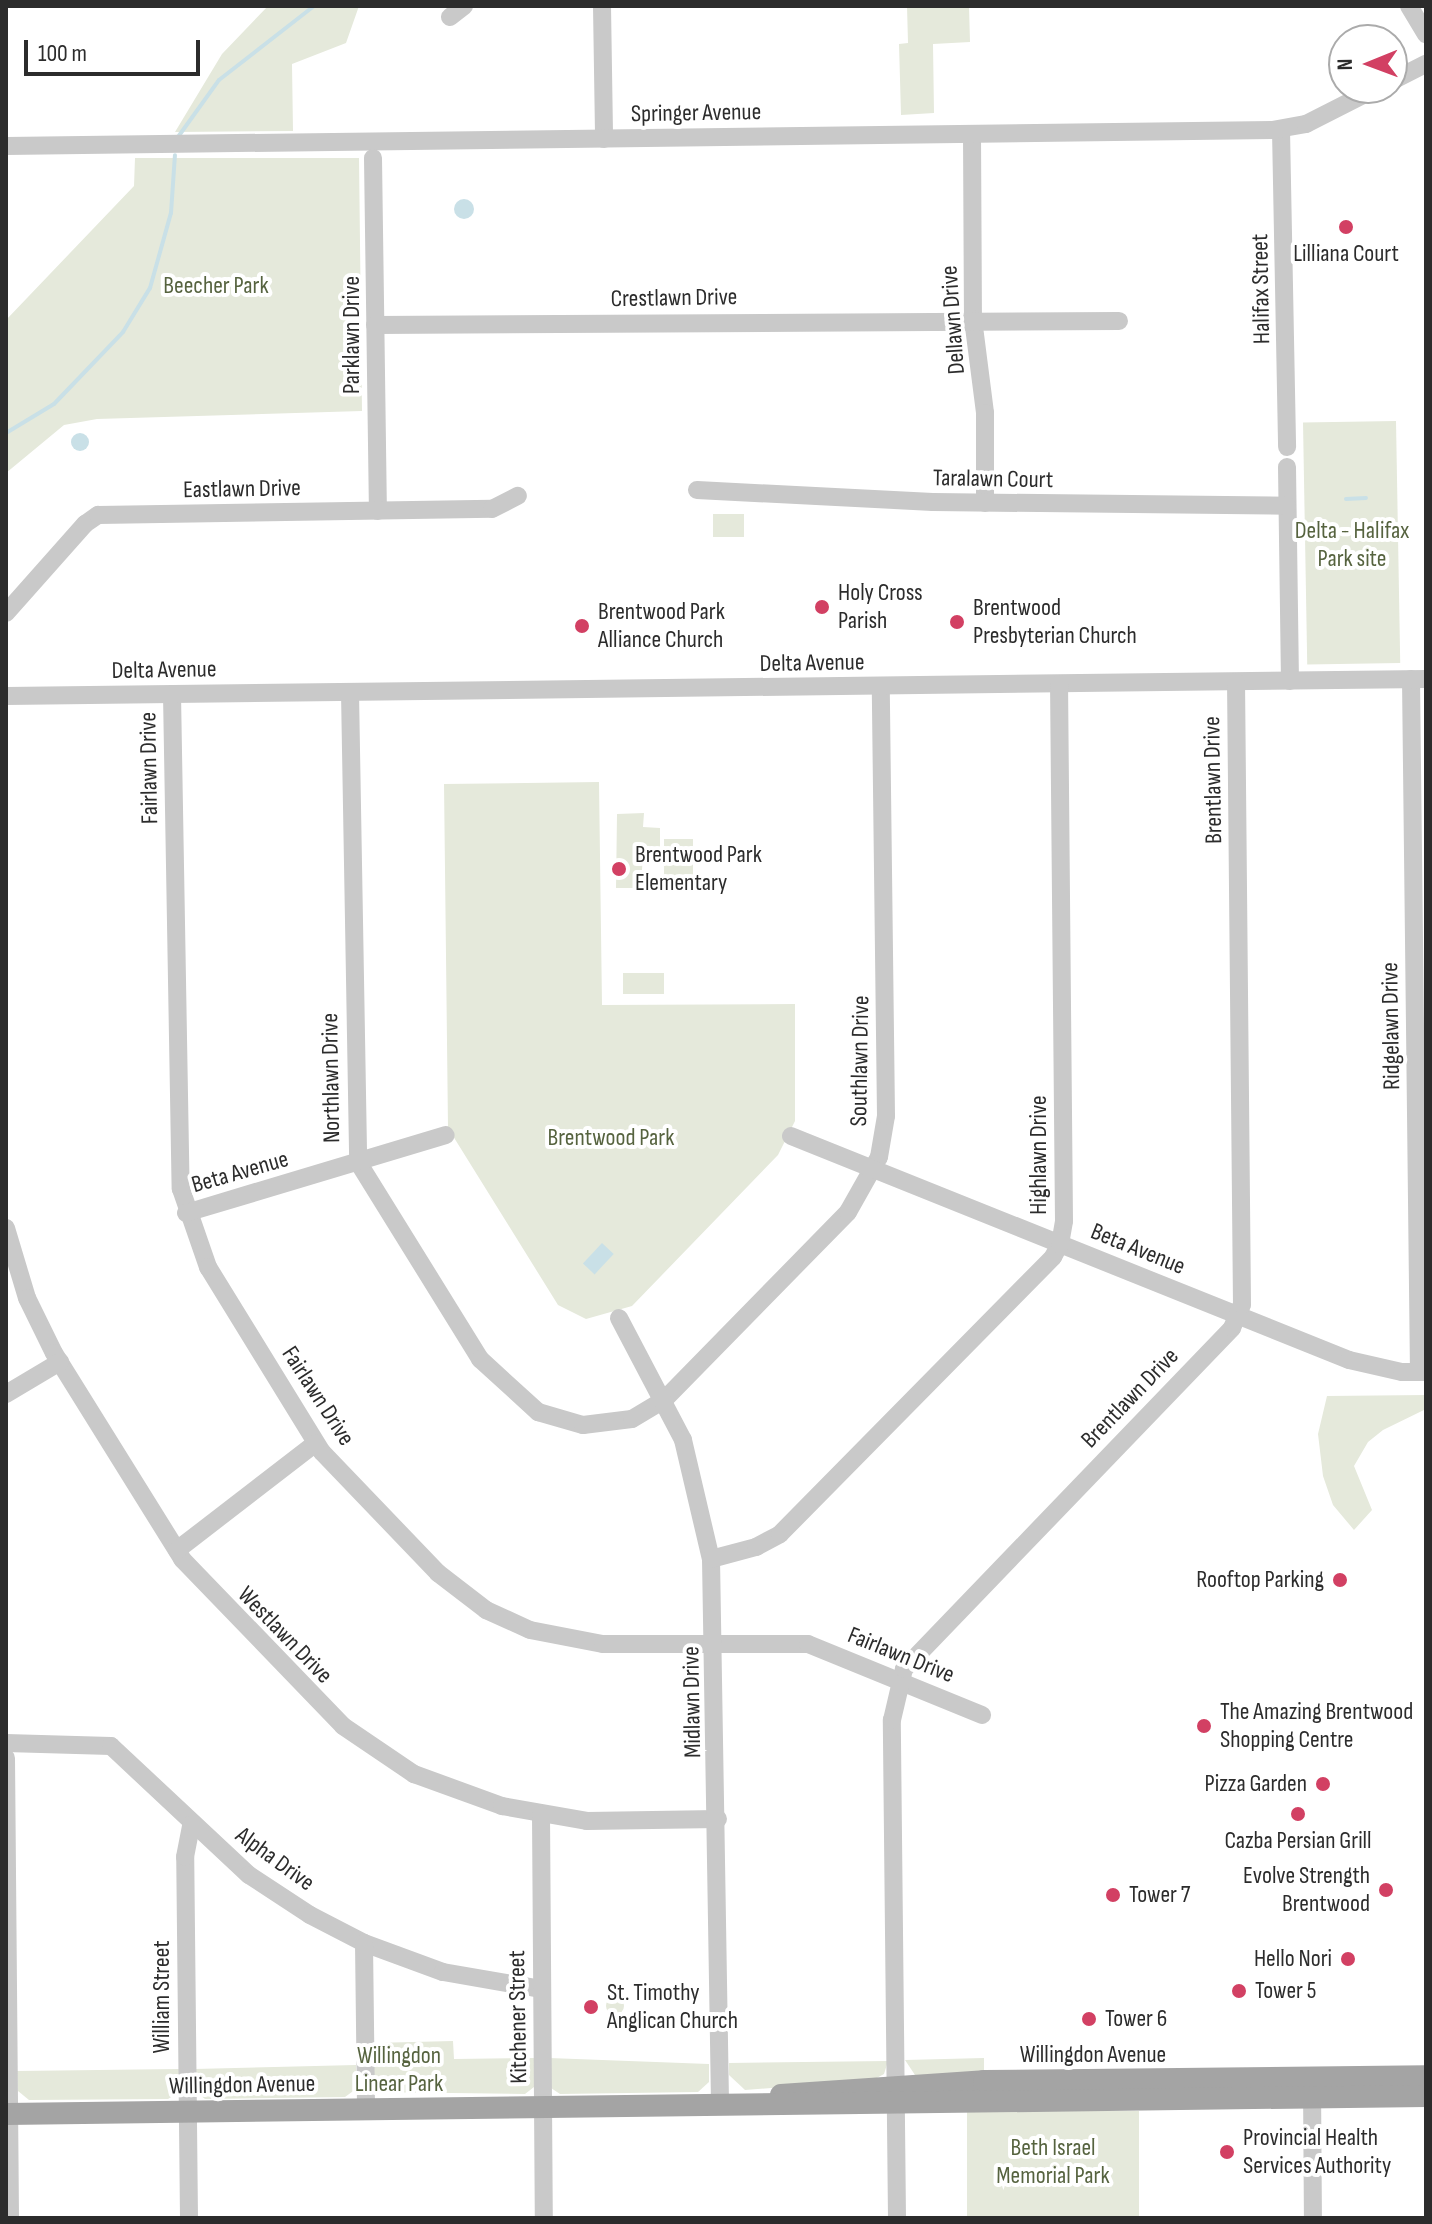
<!DOCTYPE html>
<html>
<head>
<meta charset="utf-8">
<style>
	body { margin:0 }
	#map { position:relative; width:1432px; height:2224px; overflow:hidden; background:#fff; font-family:"Sofia Sans Condensed",sans-serif }
	div>[style] { position:absolute }
	.green>* { inset:0; background:#e5e9db; transform-origin:0 0 }
	.round { border-radius:50% }
	.water>* { inset:0; background:#c9e0e7; transform-origin:0 0 }
	.stream>* { height:4px; margin:-2px; padding:0 2px; transform-origin:2px; border-radius:2px; background:#c9e0e7 }
	.minor>* { height:18px; margin:-9px; padding:0 9px; transform-origin:9px; border-radius:9px; background:#c9c9c9 }
	.major>* { height:22px; margin:-11px; padding:0 11px; transform-origin:11px; border-radius:11px; background:#a4a4a4 }
	.dots>* { width:22px; height:22px; translate:-50% -50%; box-sizing:border-box; border:4px solid #fff; border-radius:50% }
	span { translate:-50% -50%; white-space:nowrap; text-align:center; line-height:1.15; -webkit-text-stroke:8px #fff; paint-order:stroke }
	.street-label { font-size:24px; color:#2c2c2c }
	.poi-label { font-size:24px; color:#2c2c2c }
	.left { translate:0 -50%; text-align:left }
	.right { translate:-100% -50%; text-align:right }
	.park-label { font-size:24px; color:#56633f }
	.frame { position:absolute; inset:0; border:8px solid #2c2c2c; pointer-events:none }
	.north { position:absolute; left:1328px; top:24px; width:80px; height:80px; box-sizing:border-box; background:#fff; border:2px solid #ababab; border-radius:50%; rotate:269deg; font-size:22px; font-weight:700; line-height:32px; text-align:center; color:#2c2c2c }
	.north::after { content:''; display:block; margin:auto; width:28px; height:36px; background:#d24063; clip-path:polygon(50% 0,100% 100%,50% 72%,0 100%) }
	.scale { position:absolute; left:24px; top:40px; width:176px; height:36px; box-sizing:border-box; border:4px solid #2c2c2c; border-top:0; padding-left:10px; font-size:24px; line-height:28px; white-space:nowrap; color:#2c2c2c; -webkit-text-stroke:6px #fff; paint-order:stroke }
</style>
</head>
<body>
<div id="map">
	<div class="green">
		<i style="clip-path:polygon(268px 6px,359px 6px,346px 43px,292px 64px,293px 131px,175px 132px,222px 54px)"></i>
		<i style="clip-path:polygon(907px 6px,969px 6px,970px 42px,933px 44px,934px 113px,901px 115px,899px 44px,908px 43px)"></i>
		<i style="clip-path:polygon(135px 158px,359px 158px,362px 411px,97px 419px,64px 425px,6px 473px,6px 320px,134px 186px)"></i>
		<i style="left:1396px;top:421px;width:242px;height:93px;rotate:89deg"></i>
		<i style="left:713px;top:514px;width:31px;height:23px"></i>
		<i style="clip-path:polygon(599px 782px,602px 1005px,795px 1004px,795px 1121px,778px 1155px,632px 1306px,586px 1319px,558px 1305px,448px 1128px,444px 784px)"></i>
		<i style="clip-path:polygon(644px 813px,643px 827px,660px 828px,660px 852px,643px 852px,641px 888px,616px 888px,617px 814px)"></i>
		<i style="left:664px;top:839px;width:29px;height:50px"></i>
		<i style="left:623px;top:973px;width:41px;height:21px"></i>
		<i style="clip-path:polygon(1426px 1395px,1426px 1409px,1383px 1430px,1368px 1442px,1354px 1466px,1372px 1510px,1354px 1530px,1333px 1505px,1323px 1476px,1318px 1434px,1327px 1396px)"></i>
		<i class="round" style="left:606px;top:1997px;width:18px;height:18px"></i>
		<i style="clip-path:polygon(453px 2041px,454px 2059px,534px 2058px,534px 2087px,525px 2094px,374px 2092px,372px 2043px)"></i>
		<i style="clip-path:polygon(549px 2058px,709px 2064px,709px 2082px,698px 2092px,560px 2094px,551px 2088px)"></i>
		<i style="clip-path:polygon(984px 2058px,984px 2075px,915px 2075px,905px 2060px)"></i>
		<i style="clip-path:polygon(888px 2061px,884px 2074px,873px 2080px,745px 2090px,729px 2075px,729px 2063px)"></i>
		<i style="clip-path:polygon(356px 2065px,356px 2089px,345px 2097px,205px 2099px,194px 2090px,194px 2069px)"></i>
		<i style="clip-path:polygon(179px 2069px,178px 2093px,168px 2099px,29px 2100px,18px 2091px,17px 2071px)"></i>
		<i style="left:1139px;top:2111px;width:107px;height:172px;rotate:90deg"></i>
	</div>
	<div class="water">
		<i class="round" style="left:454px;top:199px;width:20px;height:20px"></i>
		<i class="round" style="left:71px;top:433px;width:18px;height:18px"></i>
		<i style="left:602px;top:1243px;width:16px;height:28px;rotate:43deg"></i>
	</div>
	<div class="stream">
		<i style="left:178px;top:137px;width:70px;rotate:-54.3deg"></i>
		<i style="left:219px;top:80px;width:120px;rotate:-37.9deg"></i>
		<i style="left:6px;top:433px;width:56px;rotate:-31.1deg"></i>
		<i style="left:54px;top:404px;width:100px;rotate:-46.2deg"></i>
		<i style="left:123px;top:332px;width:52px;rotate:-58.5deg"></i>
		<i style="left:150px;top:288px;width:78px;rotate:-74.4deg"></i>
		<i style="left:171px;top:213px;width:58px;rotate:-86.1deg"></i>
		<i style="left:1346px;top:499px;width:20px;rotate:-3deg"></i>
	</div>
	<div class="minor">
		<i style="left:602px;top:6px;width:133px;rotate:89.1deg"></i>
		<i style="left:1409px;top:6px;width:33px;rotate:59deg"></i>
		<i style="left:450px;top:17px;width:18px;rotate:-38deg"></i>
		<i style="left:1392px;top:81px;width:38px;rotate:-27deg"></i>
		<i style="left:1281px;top:130px;width:317px;rotate:88.9deg"></i>
		<i style="left:972px;top:134px;width:185px;rotate:89.7deg"></i>
		<i style="left:973px;top:319px;width:95px;rotate:82.7deg"></i>
		<i style="left:985px;top:413px;width:90px;rotate:90deg"></i>
		<i style="left:6px;top:146px;width:1266px;rotate:-0.72deg"></i>
		<i style="left:1272px;top:130px;width:35px;rotate:-10deg"></i>
		<i style="left:1306px;top:124px;width:80px;rotate:-26.9deg"></i>
		<i style="left:373px;top:158px;width:353px;rotate:89.2deg"></i>
		<i style="left:375px;top:325px;width:744px;rotate:-0.31deg"></i>
		<i style="left:1287px;top:467px;width:214px;rotate:89.2deg"></i>
		<i style="left:697px;top:490px;width:236px;rotate:2.9deg"></i>
		<i style="left:933px;top:502px;width:354px;rotate:0.6deg"></i>
		<i style="left:6px;top:613px;width:119px;rotate:-48.4deg"></i>
		<i style="left:85px;top:524px;width:16px;rotate:-35deg"></i>
		<i style="left:98px;top:515px;width:394px;rotate:-0.9deg"></i>
		<i style="left:492px;top:509px;width:29px;rotate:-27deg"></i>
		<i style="left:1411px;top:679px;width:693px;rotate:89.34deg"></i>
		<i style="left:350px;top:692px;width:470px;rotate:89deg"></i>
		<i style="left:358px;top:1162px;width:232px;rotate:58.2deg"></i>
		<i style="left:480px;top:1359px;width:79px;rotate:42.4deg"></i>
		<i style="left:538px;top:1412px;width:47px;rotate:16.1deg"></i>
		<i style="left:583px;top:1425px;width:49px;rotate:-7deg"></i>
		<i style="left:632px;top:1419px;width:37px;rotate:-31deg"></i>
		<i style="left:664px;top:1400px;width:263px;rotate:-45.6deg"></i>
		<i style="left:848px;top:1212px;width:63px;rotate:-60.6deg"></i>
		<i style="left:879px;top:1157px;width:42px;rotate:-80.3deg"></i>
		<i style="left:886px;top:1116px;width:430px;rotate:-90.7deg"></i>
		<i style="left:172px;top:694px;width:495px;rotate:89deg"></i>
		<i style="left:181px;top:1189px;width:83px;rotate:70.9deg"></i>
		<i style="left:208px;top:1267px;width:217px;rotate:58.4deg"></i>
		<i style="left:322px;top:1452px;width:168px;rotate:46.2deg"></i>
		<i style="left:438px;top:1573px;width:61px;rotate:37.6deg"></i>
		<i style="left:486px;top:1610px;width:48px;rotate:24.4deg"></i>
		<i style="left:530px;top:1630px;width:74px;rotate:10.9deg"></i>
		<i style="left:603px;top:1644px;width:205px"></i>
		<i style="left:808px;top:1644px;width:188px;rotate:22.2deg"></i>
		<i style="left:6px;top:696px;width:1420px;rotate:-0.69deg"></i>
		<i style="left:791px;top:1136px;width:601px;rotate:21.87deg"></i>
		<i style="left:1349px;top:1360px;width:54px;rotate:12.8deg"></i>
		<i style="left:1402px;top:1372px;width:24px"></i>
		<i style="left:186px;top:1213px;width:271px;rotate:-16.7deg"></i>
		<i style="left:6px;top:1228px;width:73px;rotate:73.3deg"></i>
		<i style="left:27px;top:1298px;width:61px;rotate:63.9deg"></i>
		<i style="left:54px;top:1353px;width:243px;rotate:58.1deg"></i>
		<i style="left:182px;top:1559px;width:232px;rotate:46deg"></i>
		<i style="left:343px;top:1726px;width:86px;rotate:34.1deg"></i>
		<i style="left:414px;top:1774px;width:94px;rotate:20deg"></i>
		<i style="left:502px;top:1806px;width:86px;rotate:10deg"></i>
		<i style="left:587px;top:1821px;width:131px;rotate:-0.9deg"></i>
		<i style="left:619px;top:1318px;width:138px;rotate:62.3deg"></i>
		<i style="left:683px;top:1440px;width:122px;rotate:76.8deg"></i>
		<i style="left:711px;top:1559px;width:545px;rotate:89.05deg"></i>
		<i style="left:6px;top:1394px;width:63px;rotate:-30.7deg"></i>
		<i style="left:177px;top:1550px;width:175px;rotate:-37.6deg"></i>
		<i style="left:711px;top:1559px;width:47px;rotate:-14.9deg"></i>
		<i style="left:756px;top:1547px;width:27px;rotate:-28deg"></i>
		<i style="left:780px;top:1534px;width:389px;rotate:-45.4deg"></i>
		<i style="left:1053px;top:1257px;width:15px;rotate:-62deg"></i>
		<i style="left:1060px;top:1244px;width:23px;rotate:-80deg"></i>
		<i style="left:1064px;top:1221px;width:537px;rotate:-90.53deg"></i>
		<i style="left:6px;top:1743px;width:105px;rotate:1.6deg"></i>
		<i style="left:111px;top:1746px;width:189px;rotate:43.1deg"></i>
		<i style="left:249px;top:1875px;width:73px;rotate:33.3deg"></i>
		<i style="left:310px;top:1915px;width:61px;rotate:27.4deg"></i>
		<i style="left:364px;top:1943px;width:84px;rotate:20.2deg"></i>
		<i style="left:443px;top:1972px;width:99px;rotate:9.8deg"></i>
		<i style="left:6px;top:1758px;width:460px;rotate:89.5deg"></i>
		<i style="left:541px;top:1815px;width:403px;rotate:89.6deg"></i>
		<i style="left:364px;top:1943px;width:166px;rotate:89.3deg"></i>
		<i style="left:1312px;top:2084px;width:134px;rotate:89.6deg"></i>
		<i style="left:189px;top:2218px;width:361px;rotate:-90.6deg"></i>
		<i style="left:185px;top:1857px;width:33px;rotate:-79deg"></i>
		<i style="left:897px;top:2218px;width:498px;rotate:-90.6deg"></i>
		<i style="left:892px;top:1720px;width:52px;rotate:-76.8deg"></i>
		<i style="left:904px;top:1669px;width:473px;rotate:-46.1deg"></i>
		<i style="left:1232px;top:1328px;width:25px;rotate:-67deg"></i>
		<i style="left:1242px;top:1305px;width:623px;rotate:-90.55deg"></i>
	</div>
	<div class="major">
		<i style="left:781px;top:2095px;width:203px;rotate:-3.9deg"></i>
		<i style="left:984px;top:2081px;width:442px;rotate:-0.6deg"></i>
		<i style="left:6px;top:2114px;width:1420px;rotate:-0.73deg"></i>
	</div>
	<div class="dots">
		<i style="left:1346px;top:227px;background:#d24063"></i>
		<i style="left:822px;top:607px;background:#d24063"></i>
		<i style="left:957px;top:622px;background:#d24063"></i>
		<i style="left:582px;top:626px;background:#d24063"></i>
		<i style="left:619px;top:869px;background:#d24063"></i>
		<i style="left:1340px;top:1580px;background:#d24063"></i>
		<i style="left:1204px;top:1726px;background:#d24063"></i>
		<i style="left:1323px;top:1784px;background:#d24063"></i>
		<i style="left:1298px;top:1814px;background:#d24063"></i>
		<i style="left:1386px;top:1890px;background:#d24063"></i>
		<i style="left:1113px;top:1895px;background:#d24063"></i>
		<i style="left:1348px;top:1959px;background:#d24063"></i>
		<i style="left:1239px;top:1991px;background:#d24063"></i>
		<i style="left:591px;top:2007px;background:#d24063"></i>
		<i style="left:1089px;top:2019px;background:#d24063"></i>
		<i style="left:1227px;top:2152px;background:#d24063"></i>
	</div>
	<div class="street-label">
		<span style="left:696px;top:113px;rotate:-1deg">Springer Avenue</span>
		<span style="left:1261px;top:289px;rotate:-91deg">Halifax Street</span>
		<span style="left:674px;top:298px;rotate:-1deg">Crestlawn Drive</span>
		<span style="left:953px;top:320px;rotate:-94deg">Dellawn Drive</span>
		<span style="left:352px;top:335px;rotate:-90deg">Parklawn Drive</span>
		<span style="left:993px;top:479px;rotate:1deg">Taralawn Court</span>
		<span style="left:242px;top:489px;rotate:-1deg">Eastlawn Drive</span>
		<span style="left:812px;top:663px;rotate:-1deg">Delta Avenue</span>
		<span style="left:164px;top:670px;rotate:-1deg">Delta Avenue</span>
		<span style="left:149px;top:768px;rotate:-91deg">Fairlawn Drive</span>
		<span style="left:1213px;top:780px;rotate:-91deg">Brentlawn Drive</span>
		<span style="left:1391px;top:1026px;rotate:-91deg">Ridgelawn Drive</span>
		<span style="left:860px;top:1061px;rotate:-89deg">Southlawn Drive</span>
		<span style="left:331px;top:1078px;rotate:-91deg">Northlawn Drive</span>
		<span style="left:1039px;top:1155px;rotate:-90deg">Highlawn Drive</span>
		<span style="left:240px;top:1172px;rotate:-16deg">Beta Avenue</span>
		<span style="left:1138px;top:1249px;rotate:22deg">Beta Avenue</span>
		<span style="left:318px;top:1396px;rotate:57deg">Fairlawn Drive</span>
		<span style="left:1130px;top:1398px;rotate:-46deg">Brentlawn Drive</span>
		<span style="left:285px;top:1635px;rotate:46deg">Westlawn Drive</span>
		<span style="left:901px;top:1655px;rotate:22deg">Fairlawn Drive</span>
		<span style="left:692px;top:1702px;rotate:-91deg">Midlawn Drive</span>
		<span style="left:275px;top:1859px;rotate:36deg">Alpha Drive</span>
		<span style="left:162px;top:1997px;rotate:-90deg">William Street</span>
		<span style="left:518px;top:2017px;rotate:-91deg">Kitchener Street</span>
		<span style="left:1093px;top:2055px">Willingdon Avenue</span>
		<span style="left:242px;top:2085px;rotate:-1deg">Willingdon Avenue</span>
	</div>
	<div class="poi-label">
		<span style="left:1346px;top:254px">Lilliana Court</span>
		<span class="left" style="left:838px;top:607px">Holy Cross<br>Parish</span>
		<span class="left" style="left:973px;top:622px">Brentwood<br>Presbyterian Church</span>
		<span class="left" style="left:598px;top:626px">Brentwood Park<br>Alliance Church</span>
		<span class="left" style="left:635px;top:869px">Brentwood Park<br>Elementary</span>
		<span class="right" style="left:1324px;top:1580px">Rooftop Parking</span>
		<span class="left" style="left:1220px;top:1726px">The Amazing Brentwood<br>Shopping Centre</span>
		<span class="right" style="left:1307px;top:1784px">Pizza Garden</span>
		<span style="left:1298px;top:1841px">Cazba Persian Grill</span>
		<span class="right" style="left:1370px;top:1890px">Evolve Strength<br>Brentwood</span>
		<span class="left" style="left:1129px;top:1895px">Tower 7</span>
		<span class="right" style="left:1332px;top:1959px">Hello Nori</span>
		<span class="left" style="left:1255px;top:1991px">Tower 5</span>
		<span class="left" style="left:607px;top:2007px">St. Timothy<br>Anglican Church</span>
		<span class="left" style="left:1105px;top:2019px">Tower 6</span>
		<span class="left" style="left:1243px;top:2152px">Provincial Health<br>Services Authority</span>
	</div>
	<div class="park-label">
		<span style="left:216px;top:286px">Beecher Park</span>
		<span style="left:1352px;top:545px">Delta - Halifax<br>Park site</span>
		<span style="left:611px;top:1138px">Brentwood Park</span>
		<span style="left:399px;top:2070px">Willingdon<br>Linear Park</span>
		<span style="left:1053px;top:2162px">Beth Israel<br>Memorial Park</span>
	</div>
	<div class="frame"></div>
	<div class="north">N</div>
	<div class="scale">100 m</div>
</div>
</body>
</html>
